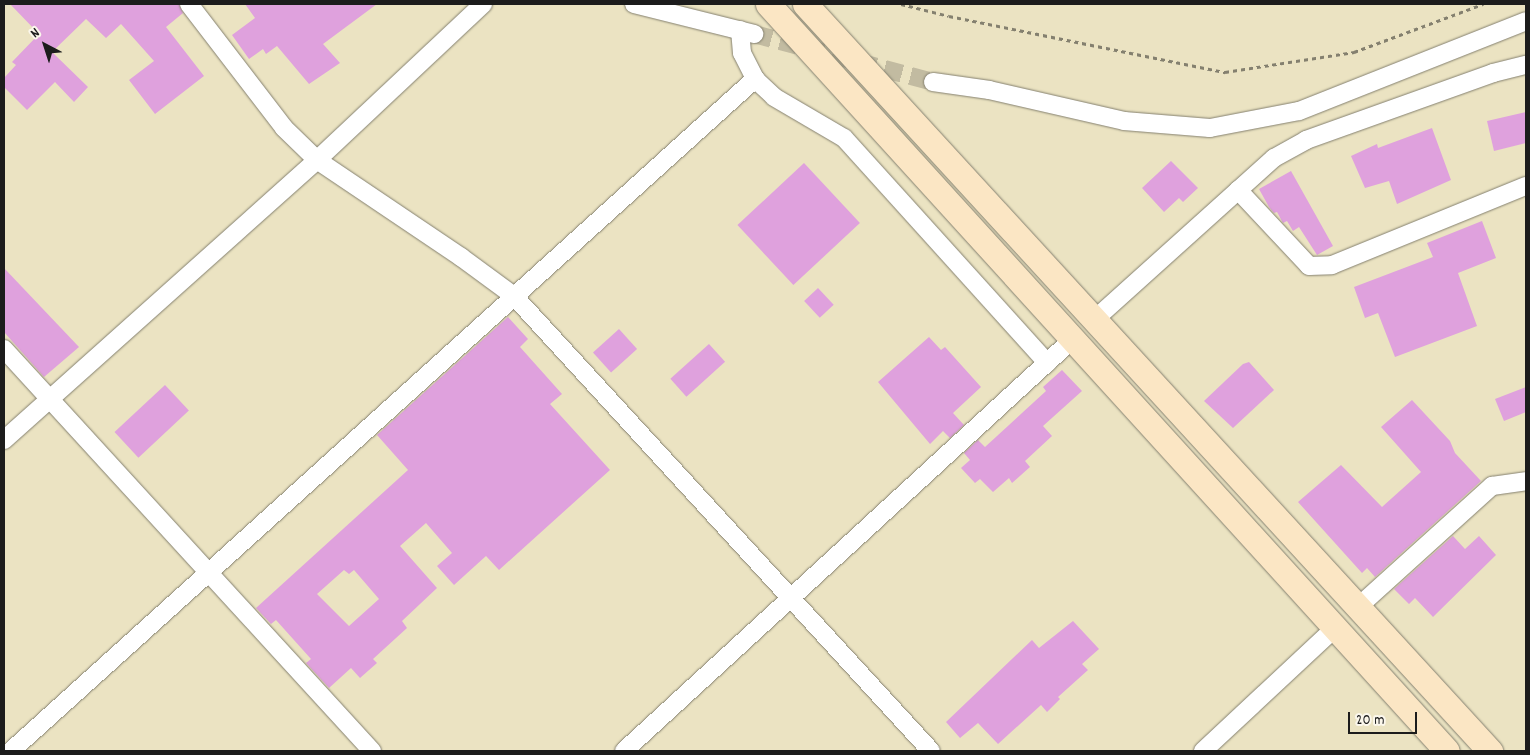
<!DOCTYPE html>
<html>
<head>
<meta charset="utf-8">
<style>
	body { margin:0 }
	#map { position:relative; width:1530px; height:755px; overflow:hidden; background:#ebe3c2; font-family:Dekko,sans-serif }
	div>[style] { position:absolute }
	.building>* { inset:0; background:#dfa1dd; transform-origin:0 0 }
	.street-tunnel>* { height:18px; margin-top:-9px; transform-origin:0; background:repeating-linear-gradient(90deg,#c2bba1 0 18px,transparent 0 27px) }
	.path>* { height:3px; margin-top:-1.5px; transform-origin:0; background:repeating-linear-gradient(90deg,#84806f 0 4px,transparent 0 8px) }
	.roads { filter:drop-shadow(0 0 1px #84806f) drop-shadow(0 0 1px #84806f) }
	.street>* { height:18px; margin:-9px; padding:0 9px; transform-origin:9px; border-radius:9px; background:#fff }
	.secondary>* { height:25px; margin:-12.5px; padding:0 12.5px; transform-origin:12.5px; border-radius:12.5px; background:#fbe6c4 }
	span { translate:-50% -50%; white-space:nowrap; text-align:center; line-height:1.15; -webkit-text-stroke:4px #fbf7ec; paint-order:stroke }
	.frame { position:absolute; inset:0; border:5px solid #1c1c1c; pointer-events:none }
	.north { position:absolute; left:20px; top:20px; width:50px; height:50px; -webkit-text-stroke:4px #fbf7ec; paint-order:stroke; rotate:320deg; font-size:14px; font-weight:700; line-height:20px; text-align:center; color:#1c1c1c }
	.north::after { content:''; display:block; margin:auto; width:18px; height:22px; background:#1c1c1c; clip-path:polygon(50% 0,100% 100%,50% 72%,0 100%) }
	.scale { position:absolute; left:1348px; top:712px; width:69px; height:22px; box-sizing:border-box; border:2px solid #1c1c1c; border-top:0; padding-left:6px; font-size:15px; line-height:18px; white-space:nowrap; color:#1c1c1c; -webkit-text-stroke:4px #fbf7ec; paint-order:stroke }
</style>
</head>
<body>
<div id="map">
	<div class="building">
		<i style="clip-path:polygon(10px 4px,179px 4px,183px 13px,166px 27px,204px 76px,155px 114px,129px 80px,154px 61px,121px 24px,106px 38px,86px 19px,52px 52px,88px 87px,74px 102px,55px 82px,27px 110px,4px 87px,4px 78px,16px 65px,12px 62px,39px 34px)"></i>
		<i style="clip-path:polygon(245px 4px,377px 4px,323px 44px,340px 63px,309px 84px,277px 46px,266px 54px,263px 49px,249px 59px,232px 35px,255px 18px)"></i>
		<i style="clip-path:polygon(1526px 112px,1526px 143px,1494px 151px,1487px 121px)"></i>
		<i style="clip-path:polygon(1432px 128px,1451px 180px,1397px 204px,1389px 181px,1365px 188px,1351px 156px,1377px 144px,1378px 148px)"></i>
		<i style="clip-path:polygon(1171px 161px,1198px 188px,1183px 202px,1179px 198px,1164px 212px,1142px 188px)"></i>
		<i style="left:804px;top:163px;width:82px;height:91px;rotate:47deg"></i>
		<i style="clip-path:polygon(1291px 171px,1333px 246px,1317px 255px,1299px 227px,1293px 231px,1287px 221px,1283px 223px,1277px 212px,1274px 213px,1269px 207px,1259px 189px)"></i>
		<i style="clip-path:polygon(1482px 221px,1496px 258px,1458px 273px,1477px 326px,1395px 357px,1378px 313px,1365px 318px,1354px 287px,1433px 257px,1427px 243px)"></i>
		<i style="clip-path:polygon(4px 268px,79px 347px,44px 377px,4px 332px)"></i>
		<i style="left:818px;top:288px;width:23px;height:19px;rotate:47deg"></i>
		<i style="clip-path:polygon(evenodd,508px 317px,528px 339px,520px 347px,562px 394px,550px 404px,610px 470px,499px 570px,486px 556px,454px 585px,437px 566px,452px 553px,426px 523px,400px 546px,437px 588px,402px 621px,407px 628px,373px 659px,377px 663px,360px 678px,351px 668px,329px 688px,306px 663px,311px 659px,276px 620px,271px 624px,256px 608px,408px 470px,377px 435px,508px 317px,344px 570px,349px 574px,354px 570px,379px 599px,349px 626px,317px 594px,344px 570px)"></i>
		<i style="left:619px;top:329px;width:27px;height:35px;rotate:48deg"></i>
		<i style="clip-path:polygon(929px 337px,941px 350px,945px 347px,981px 387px,953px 413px,964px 425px,950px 438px,943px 431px,930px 444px,878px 382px)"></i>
		<i style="left:709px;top:344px;width:24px;height:52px;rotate:48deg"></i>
		<i style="clip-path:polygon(1249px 362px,1274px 390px,1233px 428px,1204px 401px,1243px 364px)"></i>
		<i style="clip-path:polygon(1062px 370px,1082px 391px,1043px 426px,1052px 436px,1025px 461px,1030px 467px,1012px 483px,1009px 478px,993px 492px,980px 479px,975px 483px,961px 468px,970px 460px,964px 453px,978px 440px,985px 447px,1046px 391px,1043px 387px)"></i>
		<i style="left:165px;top:385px;width:35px;height:69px;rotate:47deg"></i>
		<i style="clip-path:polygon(1526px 387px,1526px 412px,1504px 421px,1495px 399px)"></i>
		<i style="clip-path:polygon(1412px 400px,1450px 441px,1455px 453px,1481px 481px,1375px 577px,1367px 568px,1362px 573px,1298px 502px,1341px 465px,1382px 507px,1421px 472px,1381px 427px)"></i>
		<i style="clip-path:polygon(1453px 536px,1465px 549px,1479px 536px,1496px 555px,1433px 617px,1415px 598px,1409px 604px,1394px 589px)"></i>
		<i style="clip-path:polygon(1073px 621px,1099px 649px,1082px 664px,1088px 670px,1058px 697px,1060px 699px,1047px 712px,1041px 705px,998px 744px,978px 723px,960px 738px,946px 722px,1032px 640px,1039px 648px)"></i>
	</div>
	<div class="street-tunnel">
		<i style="left:754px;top:34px;width:185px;rotate:15deg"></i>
	</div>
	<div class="path">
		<i style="left:901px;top:4px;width:49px;rotate:14deg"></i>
		<i style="left:949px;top:16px;width:282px;rotate:11.5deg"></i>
		<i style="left:1225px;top:72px;width:131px;rotate:-8.8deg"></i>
		<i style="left:1354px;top:52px;width:138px;rotate:-20.4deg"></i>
	</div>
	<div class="roads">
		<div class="street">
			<i style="left:189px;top:4px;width:156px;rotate:52.5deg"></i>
			<i style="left:284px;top:128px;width:46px;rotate:44.1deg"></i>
			<i style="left:317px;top:160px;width:174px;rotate:34deg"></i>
			<i style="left:461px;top:257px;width:66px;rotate:36.3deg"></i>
			<i style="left:514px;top:296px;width:617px;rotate:47.5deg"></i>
			<i style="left:634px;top:4px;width:124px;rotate:14deg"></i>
			<i style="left:740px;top:30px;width:23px;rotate:85deg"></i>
			<i style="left:742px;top:53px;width:29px;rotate:63deg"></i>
			<i style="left:755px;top:79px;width:26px;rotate:43deg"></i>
			<i style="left:774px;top:97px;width:81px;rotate:30.4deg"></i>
			<i style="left:844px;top:138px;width:303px;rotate:47.9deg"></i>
			<i style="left:933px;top:82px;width:57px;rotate:8.1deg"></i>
			<i style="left:989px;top:90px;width:139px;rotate:12.9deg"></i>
			<i style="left:1124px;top:121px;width:86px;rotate:4.7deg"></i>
			<i style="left:1210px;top:128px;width:91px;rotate:-10.8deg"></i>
			<i style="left:1299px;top:111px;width:244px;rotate:-21.6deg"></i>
			<i style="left:1238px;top:190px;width:104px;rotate:46.9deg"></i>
			<i style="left:1309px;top:266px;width:23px;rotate:-2deg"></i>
			<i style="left:1332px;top:265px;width:209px;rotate:-22.2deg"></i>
			<i style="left:1094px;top:320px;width:242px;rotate:-42deg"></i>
			<i style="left:1274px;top:158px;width:37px;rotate:-29deg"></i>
			<i style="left:1306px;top:140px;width:199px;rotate:-19.7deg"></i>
			<i style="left:1493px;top:73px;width:34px;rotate:-14deg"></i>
			<i style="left:4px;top:349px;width:545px;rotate:47.53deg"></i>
			<i style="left:4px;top:440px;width:420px;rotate:-41.8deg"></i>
			<i style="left:317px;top:160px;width:228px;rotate:-43.2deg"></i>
			<i style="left:1358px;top:607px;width:181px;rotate:-42.1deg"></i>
			<i style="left:1492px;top:486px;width:34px;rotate:-8deg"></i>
			<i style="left:11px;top:751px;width:1003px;rotate:-42.09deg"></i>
			<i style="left:624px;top:751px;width:611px;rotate:-42.55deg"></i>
			<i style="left:1203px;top:751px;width:182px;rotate:-43deg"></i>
		</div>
		<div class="secondary">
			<i style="left:768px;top:4px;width:1009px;rotate:47.73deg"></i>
			<i style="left:805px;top:4px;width:1014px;rotate:47.48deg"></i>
		</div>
	</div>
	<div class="frame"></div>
	<div class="north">N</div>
	<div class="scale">20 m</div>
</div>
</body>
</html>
